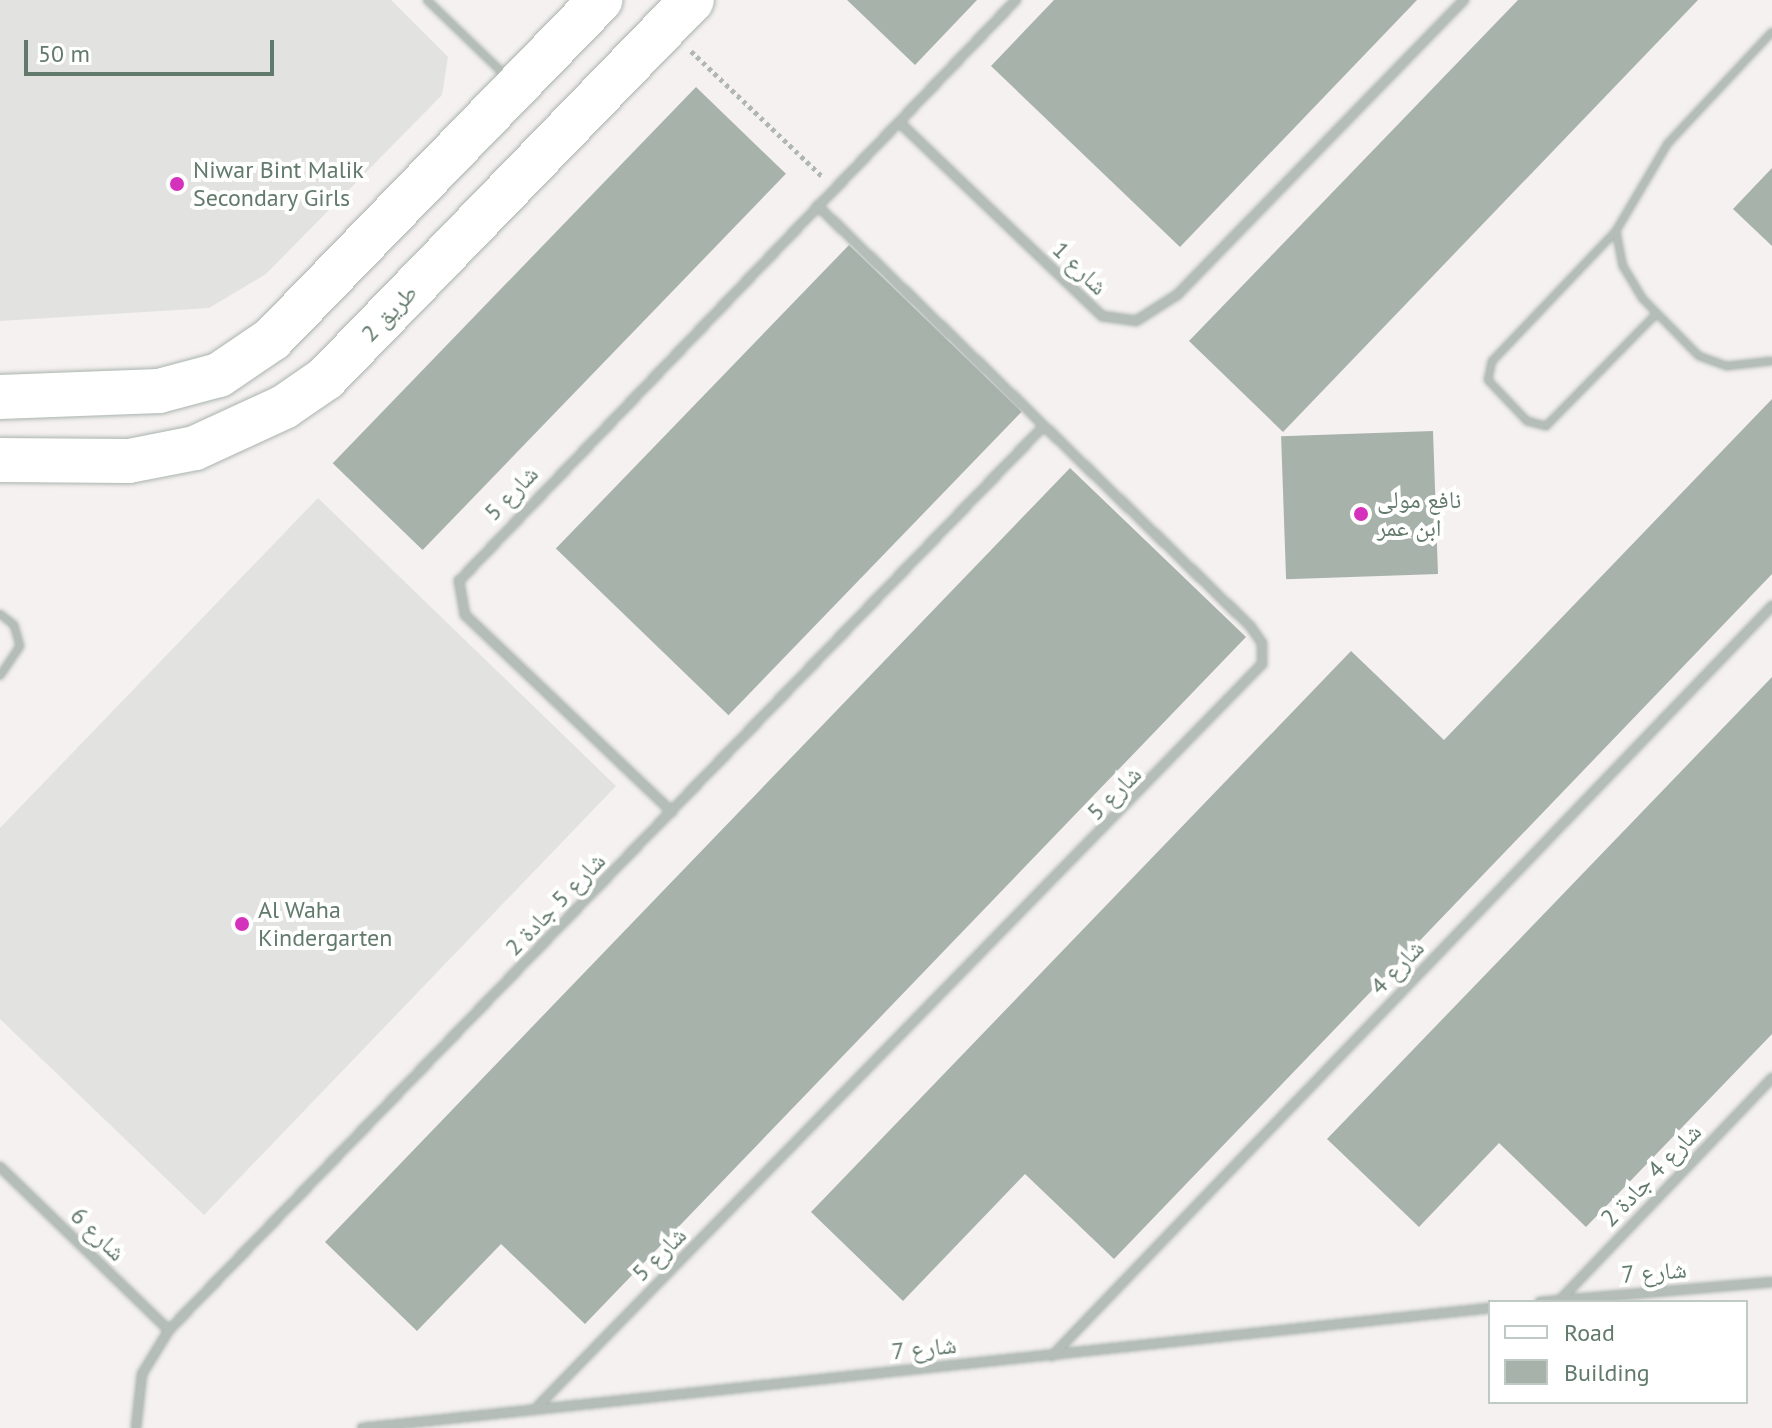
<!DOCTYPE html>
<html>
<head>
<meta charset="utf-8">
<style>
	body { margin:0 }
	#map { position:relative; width:1772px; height:1428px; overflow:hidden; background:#f5f1f1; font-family:"PT Sans","Noto Naskh Arabic",sans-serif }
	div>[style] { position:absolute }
	.built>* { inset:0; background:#e2e2e1 }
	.building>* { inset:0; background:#a6b2aa; transform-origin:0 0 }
	.path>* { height:5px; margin-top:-2.5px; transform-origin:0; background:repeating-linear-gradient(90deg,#b0b7b3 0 4px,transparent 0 8px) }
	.roads { filter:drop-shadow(0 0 2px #aab4ae) drop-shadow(0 0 2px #aab4ae) }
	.lane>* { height:6px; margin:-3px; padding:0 3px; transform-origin:3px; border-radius:3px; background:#b5bdb8 }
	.street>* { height:8px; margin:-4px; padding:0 4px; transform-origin:4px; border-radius:4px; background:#b5bdb8 }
	.secondary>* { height:44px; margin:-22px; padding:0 22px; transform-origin:22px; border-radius:22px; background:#fff }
	.dots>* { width:22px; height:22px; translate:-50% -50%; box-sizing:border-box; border:4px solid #fff; border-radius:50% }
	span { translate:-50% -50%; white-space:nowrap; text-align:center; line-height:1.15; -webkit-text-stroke:8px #fff; paint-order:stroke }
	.poi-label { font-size:24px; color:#627a6b }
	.left { translate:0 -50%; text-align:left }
	.street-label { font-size:24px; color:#627a6b }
	.legend { position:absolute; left:1488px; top:1300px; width:260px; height:104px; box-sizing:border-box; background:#fff; border:2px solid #c0cac4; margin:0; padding:10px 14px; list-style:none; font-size:24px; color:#627a6b }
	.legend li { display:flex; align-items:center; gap:16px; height:40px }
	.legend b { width:40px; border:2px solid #c0cac4 }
	.scale { position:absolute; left:24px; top:40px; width:250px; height:36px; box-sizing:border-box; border:4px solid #627a6b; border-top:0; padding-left:10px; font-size:24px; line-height:28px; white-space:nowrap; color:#627a6b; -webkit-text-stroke:6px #fff; paint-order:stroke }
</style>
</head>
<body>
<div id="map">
	<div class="built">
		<i style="clip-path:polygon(0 0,391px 0,448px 57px,442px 95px,266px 274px,209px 308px,0 321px)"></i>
		<i style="clip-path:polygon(318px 498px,616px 786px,204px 1215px,0 1019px,0 828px)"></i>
	</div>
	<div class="building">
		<i style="clip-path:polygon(847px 0,977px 0,915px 65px)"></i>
		<i style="clip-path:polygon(1054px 0,1417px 0,1180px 247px,991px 66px)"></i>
		<i style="clip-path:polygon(1518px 0,1698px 0,1283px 432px,1189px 341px)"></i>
		<i style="left:696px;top:87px;width:125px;height:523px;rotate:44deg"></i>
		<i style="clip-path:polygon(1772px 168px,1772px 246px,1733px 209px)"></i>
		<i style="left:849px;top:245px;width:240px;height:422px;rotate:44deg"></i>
		<i style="clip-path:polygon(1772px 399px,1772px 574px,1114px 1259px,1025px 1174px,903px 1301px,811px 1212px,1351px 651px,1444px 740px)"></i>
		<i style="left:1433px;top:431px;width:143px;height:152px;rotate:88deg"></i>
		<i style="clip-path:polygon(1070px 468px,1246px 637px,585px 1324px,501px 1244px,417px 1331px,325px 1242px)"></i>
		<i style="clip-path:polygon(1772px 677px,1772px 1034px,1586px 1227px,1499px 1143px,1419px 1227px,1327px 1139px)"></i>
	</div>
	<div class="path">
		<i style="left:691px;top:51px;width:182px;rotate:43.7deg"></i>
	</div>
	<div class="roads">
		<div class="lane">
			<i style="left:427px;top:0;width:108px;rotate:43.9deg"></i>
			<i style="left:1772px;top:32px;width:152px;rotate:133.1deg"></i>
			<i style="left:1668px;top:143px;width:102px;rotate:120.6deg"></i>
			<i style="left:1616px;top:231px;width:36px;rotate:79deg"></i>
			<i style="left:1623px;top:266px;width:37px;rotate:59deg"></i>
			<i style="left:1642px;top:298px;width:81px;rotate:45.5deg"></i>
			<i style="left:1699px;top:356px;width:30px;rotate:20deg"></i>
			<i style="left:1727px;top:366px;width:45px;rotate:-6.3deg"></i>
			<i style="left:1616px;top:231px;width:180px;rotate:133.6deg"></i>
			<i style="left:1492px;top:361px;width:19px;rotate:102deg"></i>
			<i style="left:1488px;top:380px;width:57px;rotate:46.4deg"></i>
			<i style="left:1527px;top:421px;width:20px;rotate:15deg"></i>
			<i style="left:1546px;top:426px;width:156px;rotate:-45.5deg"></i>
			<i style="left:0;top:614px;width:18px;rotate:38deg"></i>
			<i style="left:14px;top:625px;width:22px;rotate:74deg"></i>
			<i style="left:20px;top:646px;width:36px;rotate:124deg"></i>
		</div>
		<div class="street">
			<i style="left:899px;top:122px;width:281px;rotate:43.7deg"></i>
			<i style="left:1102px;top:316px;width:34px;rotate:8deg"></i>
			<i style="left:1136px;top:321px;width:49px;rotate:-32.4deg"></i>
			<i style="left:1177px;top:295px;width:412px;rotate:-45.8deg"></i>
			<i style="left:672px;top:812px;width:286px;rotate:-136.4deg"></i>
			<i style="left:465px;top:615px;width:35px;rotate:-100deg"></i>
			<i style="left:459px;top:581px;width:805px;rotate:-46.21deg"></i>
			<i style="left:0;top:1167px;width:235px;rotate:44deg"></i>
			<i style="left:1560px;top:1300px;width:307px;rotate:-46.3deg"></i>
			<i style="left:1540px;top:1302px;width:233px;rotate:-4.9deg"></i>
			<i style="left:1052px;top:1356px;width:1040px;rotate:-46.17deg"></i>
			<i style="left:538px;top:1406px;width:1037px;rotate:-45.7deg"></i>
			<i style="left:1262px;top:664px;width:21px;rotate:-90deg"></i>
			<i style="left:1262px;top:643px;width:21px;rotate:-125deg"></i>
			<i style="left:1250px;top:626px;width:603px;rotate:-135.81deg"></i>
			<i style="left:136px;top:1428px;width:54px;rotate:-83.7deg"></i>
			<i style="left:142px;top:1374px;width:52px;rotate:-58.5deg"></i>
			<i style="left:169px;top:1330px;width:1255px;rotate:-45.94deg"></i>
			<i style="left:362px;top:1428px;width:1134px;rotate:-6.07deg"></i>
		</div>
		<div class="secondary">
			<i style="left:0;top:397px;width:159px;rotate:-2.2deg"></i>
			<i style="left:159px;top:391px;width:62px;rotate:-14.9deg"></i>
			<i style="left:219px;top:375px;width:64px;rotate:-34.2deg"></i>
			<i style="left:272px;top:339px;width:472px;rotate:-45.9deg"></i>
			<i style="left:0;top:460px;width:129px;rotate:0.4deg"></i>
			<i style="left:129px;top:461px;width:67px;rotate:-11.1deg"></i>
			<i style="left:195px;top:448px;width:98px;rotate:-24.7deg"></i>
			<i style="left:284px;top:407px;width:51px;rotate:-34.6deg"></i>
			<i style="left:326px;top:378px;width:526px;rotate:-45.92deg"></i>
		</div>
	</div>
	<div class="dots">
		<i style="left:177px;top:184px;background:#d432bb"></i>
		<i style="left:1361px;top:514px;background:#d432bb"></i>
		<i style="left:242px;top:924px;background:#d432bb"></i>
	</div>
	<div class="poi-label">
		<span class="left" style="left:193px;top:184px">Niwar Bint Malik<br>Secondary Girls</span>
		<span class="left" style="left:1377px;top:514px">نافع مولى<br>ابن عمر</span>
		<span class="left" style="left:258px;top:924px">Al Waha<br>Kindergarten</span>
	</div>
	<div class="street-label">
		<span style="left:1080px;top:268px;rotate:44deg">شارع 1</span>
		<span style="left:389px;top:313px;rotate:-46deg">طريق 2</span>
		<span style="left:511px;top:493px;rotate:-46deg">شارع 5</span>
		<span style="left:1114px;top:793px;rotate:-45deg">شارع 5</span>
		<span style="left:555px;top:904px;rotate:-46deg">شارع 5 جادة 2</span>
		<span style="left:1397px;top:967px;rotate:-46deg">شارع 4</span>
		<span style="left:1651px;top:1175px;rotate:-46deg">شارع 4 جادة 2</span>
		<span style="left:98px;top:1234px;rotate:44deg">شارع 6</span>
		<span style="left:659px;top:1254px;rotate:-45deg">شارع 5</span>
		<span style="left:1654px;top:1272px;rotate:-5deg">شارع 7</span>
		<span style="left:924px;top:1348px;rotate:-6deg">شارع 7</span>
	</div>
	<ul class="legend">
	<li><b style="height:10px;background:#fff"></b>Road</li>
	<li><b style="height:22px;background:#a6b2aa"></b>Building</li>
	</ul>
	<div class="scale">50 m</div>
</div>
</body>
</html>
